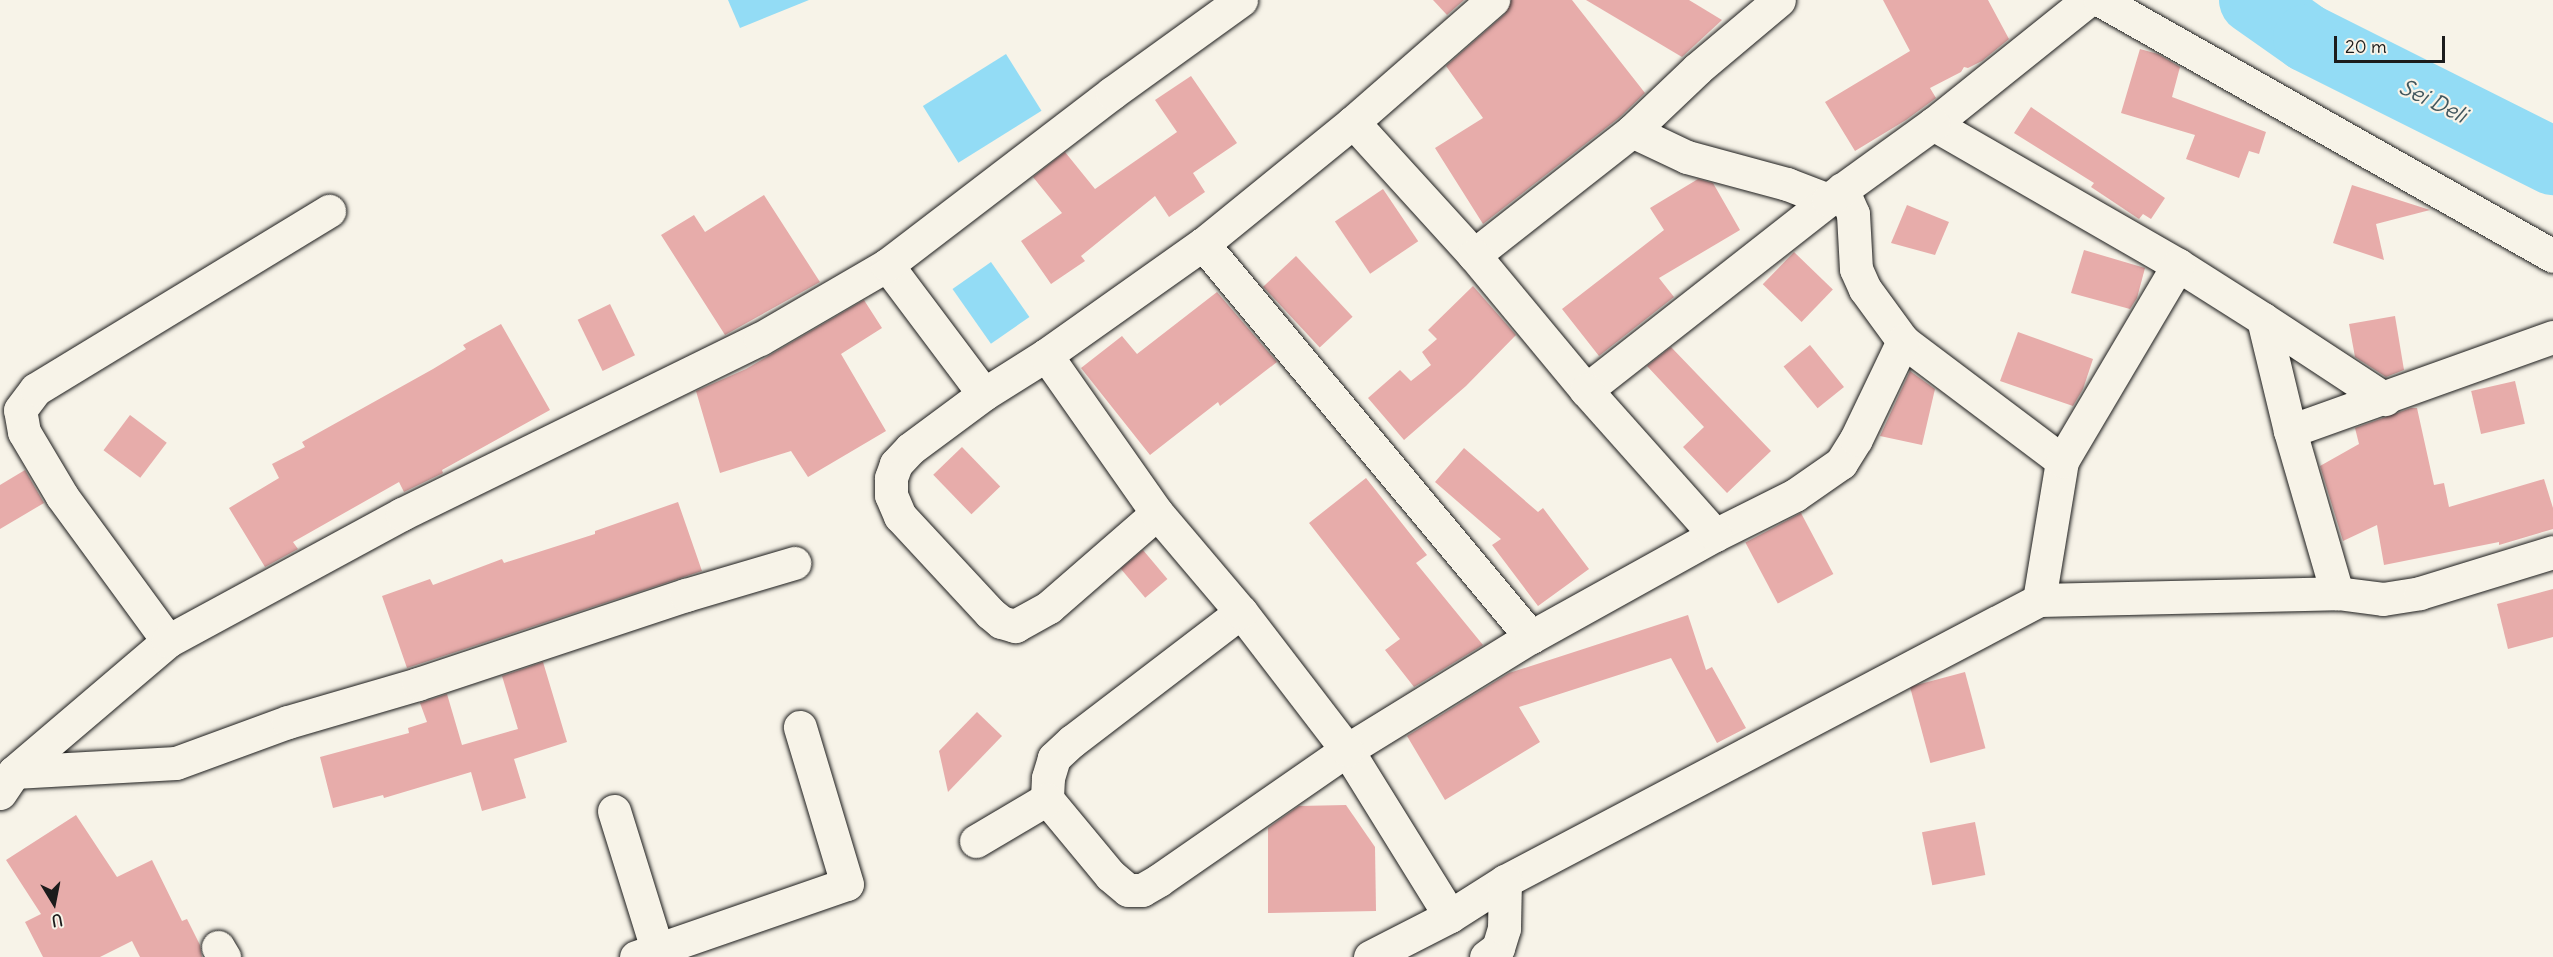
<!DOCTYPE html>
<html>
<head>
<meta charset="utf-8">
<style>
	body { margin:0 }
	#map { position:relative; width:2553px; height:957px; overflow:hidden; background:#f7f3e8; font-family:Delius,sans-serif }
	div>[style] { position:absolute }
	.water>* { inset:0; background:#93dcf5; transform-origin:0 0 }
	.river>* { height:68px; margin:-34px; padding:0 34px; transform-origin:34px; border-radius:34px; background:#93dcf5 }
	.building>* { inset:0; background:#e7acaa; transform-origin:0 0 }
	.roads { filter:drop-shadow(0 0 2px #1c1c1c) drop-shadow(0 0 2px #1c1c1c) }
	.minor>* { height:33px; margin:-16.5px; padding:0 16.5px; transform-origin:16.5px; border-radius:16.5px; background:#f7f3e8 }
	span { translate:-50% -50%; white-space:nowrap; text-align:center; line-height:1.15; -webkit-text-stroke:4.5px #f7f3e8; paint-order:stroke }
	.water-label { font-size:22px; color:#40565d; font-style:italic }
	.north { position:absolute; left:24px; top:873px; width:60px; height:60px; -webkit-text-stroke:4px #f7f3e8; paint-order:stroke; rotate:170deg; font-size:16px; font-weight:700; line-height:24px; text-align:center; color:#1c1c1c }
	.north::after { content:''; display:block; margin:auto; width:21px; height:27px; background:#1c1c1c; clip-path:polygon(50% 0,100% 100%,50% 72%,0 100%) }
	.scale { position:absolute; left:2334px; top:36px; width:111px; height:27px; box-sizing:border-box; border:3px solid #1c1c1c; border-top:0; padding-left:8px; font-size:18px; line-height:21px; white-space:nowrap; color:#1c1c1c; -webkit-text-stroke:4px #f7f3e8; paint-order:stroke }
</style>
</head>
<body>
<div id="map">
	<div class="water">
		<i style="clip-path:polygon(728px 0,809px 0,740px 28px)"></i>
		<i style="left:1006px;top:54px;width:67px;height:98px;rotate:58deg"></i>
		<i style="left:991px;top:262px;width:67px;height:47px;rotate:55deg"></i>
	</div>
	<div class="river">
		<i style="left:2253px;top:0;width:66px;rotate:35.1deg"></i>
		<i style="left:2307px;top:38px;width:275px;rotate:26.6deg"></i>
	</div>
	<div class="building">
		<i style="clip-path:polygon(1433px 0,1464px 0,1447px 15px)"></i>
		<i style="clip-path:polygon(1511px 0,1572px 0,1645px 93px,1620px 117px,1483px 224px,1435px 148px,1483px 118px,1446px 66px,1505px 14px)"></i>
		<i style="clip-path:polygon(1586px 0,1689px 0,1722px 20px,1682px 57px)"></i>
		<i style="clip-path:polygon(1883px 0,1988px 0,2009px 39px,1982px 61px,1968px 68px,1964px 67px,1961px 72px,1930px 88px,1936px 98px,1906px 120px,1855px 151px,1825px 102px,1910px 51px)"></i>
		<i style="clip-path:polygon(2140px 49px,2158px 54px,2180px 67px,2172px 97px,2266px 132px,2259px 154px,2249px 151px,2239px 178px,2186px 159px,2195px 135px,2121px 113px)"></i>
		<i style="clip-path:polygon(1191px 76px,1237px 143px,1193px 173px,1205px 192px,1169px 217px,1155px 196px,1081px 256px,1085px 261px,1051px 284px,1021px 241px,1062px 213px,1033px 177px,1065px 152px,1095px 189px,1177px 132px,1155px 100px)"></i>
		<i style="clip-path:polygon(2031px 107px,2165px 198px,2151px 219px,2143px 214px,2139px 219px,2091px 187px,2094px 183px,2014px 133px)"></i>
		<i style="clip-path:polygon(1698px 179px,1713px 183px,1740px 230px,1659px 278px,1674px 297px,1599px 356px,1562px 309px,1664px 230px,1650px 208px)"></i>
		<i style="clip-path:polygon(2352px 185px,2430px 210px,2376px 224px,2384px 260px,2333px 243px)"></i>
		<i style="left:1383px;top:189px;width:63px;height:58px;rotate:56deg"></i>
		<i style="clip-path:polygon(764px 195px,820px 282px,725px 335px,661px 235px,694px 215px,705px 232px)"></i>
		<i style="clip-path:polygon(1907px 205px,1949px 222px,1935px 255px,1891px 243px)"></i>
		<i style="clip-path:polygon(2084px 250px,2145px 268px,2137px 298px,2130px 309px,2071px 293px)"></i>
		<i style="left:1794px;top:252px;width:54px;height:45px;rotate:44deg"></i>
		<i style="left:1296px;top:256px;width:83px;height:45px;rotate:47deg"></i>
		<i style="clip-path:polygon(1473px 286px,1516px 335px,1466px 386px,1404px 440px,1368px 398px,1400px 370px,1411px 381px,1431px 365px,1422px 352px,1437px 339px,1428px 330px)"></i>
		<i style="clip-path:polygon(1217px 292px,1277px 362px,1220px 406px,1218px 402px,1150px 455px,1081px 368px,1122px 336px,1137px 354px)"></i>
		<i style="clip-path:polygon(864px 300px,882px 328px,841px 354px,886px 431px,808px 477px,791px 451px,720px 473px,696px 391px,746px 369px)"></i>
		<i style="left:610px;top:304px;width:57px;height:36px;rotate:64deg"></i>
		<i style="clip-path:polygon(2395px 316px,2404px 370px,2386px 377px,2355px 357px,2349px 324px)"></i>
		<i style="clip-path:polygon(501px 324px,550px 410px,442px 470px,443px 473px,404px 492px,399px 482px,293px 542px,298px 549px,265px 567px,229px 508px,279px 478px,272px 464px,305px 447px,302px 442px,433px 369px,466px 349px,463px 345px)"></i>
		<i style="clip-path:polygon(2018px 332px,2093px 359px,2083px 389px,2073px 406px,2000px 381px)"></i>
		<i style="left:1810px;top:345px;width:54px;height:34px;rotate:51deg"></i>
		<i style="clip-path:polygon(1671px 347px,1771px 451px,1727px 493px,1683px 447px,1704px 427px,1647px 366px)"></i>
		<i style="clip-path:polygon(1910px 371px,1935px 389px,1922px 445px,1880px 436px)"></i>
		<i style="left:2515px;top:381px;width:44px;height:45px;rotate:77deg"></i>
		<i style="clip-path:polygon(2411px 408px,2417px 408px,2434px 485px,2444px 483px,2449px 507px,2544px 479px,2553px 508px,2553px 529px,2499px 545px,2499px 542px,2384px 565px,2377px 525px,2343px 541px,2320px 466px,2359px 444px,2355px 428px)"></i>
		<i style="left:130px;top:415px;width:46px;height:44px;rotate:37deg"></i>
		<i style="left:962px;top:447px;width:55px;height:40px;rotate:46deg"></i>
		<i style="clip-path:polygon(1464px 448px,1538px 512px,1543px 508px,1589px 569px,1538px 606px,1492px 545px,1501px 539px,1435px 482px)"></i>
		<i style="clip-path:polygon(25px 470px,44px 503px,0 529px,0 485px)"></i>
		<i style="clip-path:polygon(1366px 478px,1427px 555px,1416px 563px,1483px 645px,1414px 687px,1385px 650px,1400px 639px,1309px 523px)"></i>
		<i style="clip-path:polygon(678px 502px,702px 571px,407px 668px,382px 596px,430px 579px,433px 585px,502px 559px,504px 563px,595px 534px,595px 531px)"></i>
		<i style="left:1801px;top:513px;width:69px;height:63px;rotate:62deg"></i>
		<i style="left:1143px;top:550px;width:38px;height:29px;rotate:50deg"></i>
		<i style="clip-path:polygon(2553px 589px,2553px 637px,2508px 649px,2497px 604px)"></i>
		<i style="clip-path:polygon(1688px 615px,1706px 670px,1712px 667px,1746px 728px,1717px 743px,1671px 658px,1519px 707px,1540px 742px,1445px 800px,1407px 736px,1509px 673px)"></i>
		<i style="clip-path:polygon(543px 662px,567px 742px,514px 759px,526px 798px,482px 811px,471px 772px,384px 798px,383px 795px,333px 808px,320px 757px,409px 733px,408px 728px,427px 722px,420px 703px,447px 694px,462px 745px,518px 729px,502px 676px)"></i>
		<i style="left:1965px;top:672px;width:79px;height:57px;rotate:75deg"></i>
		<i style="clip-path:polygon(977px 712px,1002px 736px,948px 792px,939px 751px)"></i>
		<i style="clip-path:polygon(1346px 805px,1375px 847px,1376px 911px,1268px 913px,1268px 828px,1299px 806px)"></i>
		<i style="clip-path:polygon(76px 815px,117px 877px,152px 860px,182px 921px,187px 919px,200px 945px,202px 957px,140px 957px,132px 941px,100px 957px,43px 957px,25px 922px,41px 914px,6px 860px)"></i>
		<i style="left:1975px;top:822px;width:54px;height:54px;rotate:79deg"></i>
	</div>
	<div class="roads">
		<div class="minor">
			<i style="left:2088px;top:0;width:198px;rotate:141.3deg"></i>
			<i style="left:1933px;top:124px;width:283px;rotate:29.9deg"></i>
			<i style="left:2178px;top:265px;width:101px;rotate:32.4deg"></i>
			<i style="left:2263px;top:319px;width:115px;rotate:76.4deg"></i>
			<i style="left:2290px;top:431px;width:169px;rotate:73.8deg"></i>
			<i style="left:2100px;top:0;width:520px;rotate:29.47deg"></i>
			<i style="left:1353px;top:122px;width:186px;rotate:-41.1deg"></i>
			<i style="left:1632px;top:131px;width:61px;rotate:25.3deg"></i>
			<i style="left:1687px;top:157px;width:104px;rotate:15.1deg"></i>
			<i style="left:1787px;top:184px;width:44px;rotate:21.3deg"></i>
			<i style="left:1842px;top:189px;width:27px;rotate:66deg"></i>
			<i style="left:1853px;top:214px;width:55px;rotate:86.9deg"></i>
			<i style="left:1856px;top:269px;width:22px;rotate:66deg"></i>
			<i style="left:1865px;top:289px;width:64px;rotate:53.8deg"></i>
			<i style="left:1903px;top:341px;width:199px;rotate:37deg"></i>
			<i style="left:1203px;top:244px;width:512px;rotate:50.15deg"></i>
			<i style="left:1474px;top:255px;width:201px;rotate:-38.1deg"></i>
			<i style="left:1632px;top:131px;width:90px;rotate:-43.6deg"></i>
			<i style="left:1697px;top:69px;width:107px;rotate:-40.1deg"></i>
			<i style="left:887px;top:265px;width:161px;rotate:53.1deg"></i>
			<i style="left:2263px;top:319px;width:146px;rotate:33.3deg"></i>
			<i style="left:1046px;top:355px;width:73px;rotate:147.8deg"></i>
			<i style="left:984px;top:394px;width:92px;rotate:143.4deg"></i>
			<i style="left:910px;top:449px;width:21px;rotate:133deg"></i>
			<i style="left:896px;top:464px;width:15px;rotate:110deg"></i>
			<i style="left:891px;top:478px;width:17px;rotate:90deg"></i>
			<i style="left:891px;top:495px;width:23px;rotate:67deg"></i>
			<i style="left:900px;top:516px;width:132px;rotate:47.1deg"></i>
			<i style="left:990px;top:613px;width:14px;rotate:39deg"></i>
			<i style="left:1001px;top:622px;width:15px;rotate:16deg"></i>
			<i style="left:1015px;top:626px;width:39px;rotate:-29deg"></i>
			<i style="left:1049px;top:607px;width:143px;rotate:-41deg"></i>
			<i style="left:1586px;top:390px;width:308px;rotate:-38.1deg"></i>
			<i style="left:1828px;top:200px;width:130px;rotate:-35.9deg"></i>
			<i style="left:2290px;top:431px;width:279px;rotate:-19.7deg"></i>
			<i style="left:2039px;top:600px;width:141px;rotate:-80.6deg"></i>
			<i style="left:2062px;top:461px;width:228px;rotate:-59.4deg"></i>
			<i style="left:1241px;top:612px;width:213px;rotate:142.6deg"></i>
			<i style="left:1072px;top:741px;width:25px;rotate:137deg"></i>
			<i style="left:1054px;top:758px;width:21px;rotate:107deg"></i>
			<i style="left:1048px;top:778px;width:21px;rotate:93deg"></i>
			<i style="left:1047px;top:799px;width:99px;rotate:50.3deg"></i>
			<i style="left:1110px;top:875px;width:23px;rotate:40deg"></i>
			<i style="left:1128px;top:890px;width:14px"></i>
			<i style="left:1142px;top:890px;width:20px;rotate:-30deg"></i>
			<i style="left:1159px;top:880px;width:229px;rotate:-34.7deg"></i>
			<i style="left:1347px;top:750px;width:216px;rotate:-31.6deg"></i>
			<i style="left:1531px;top:637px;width:210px;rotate:-29deg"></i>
			<i style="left:1715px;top:535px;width:89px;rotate:-26.6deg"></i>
			<i style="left:1795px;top:495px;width:56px;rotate:-34.8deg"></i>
			<i style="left:1841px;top:463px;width:28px;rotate:-58deg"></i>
			<i style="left:1856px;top:439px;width:109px;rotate:-64.4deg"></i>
			<i style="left:168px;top:641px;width:180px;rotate:-126.2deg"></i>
			<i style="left:62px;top:496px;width:74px;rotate:-120.7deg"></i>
			<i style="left:24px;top:432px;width:22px;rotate:-100deg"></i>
			<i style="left:20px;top:410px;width:26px;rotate:-53deg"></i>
			<i style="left:36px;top:389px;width:343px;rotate:-31.3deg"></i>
			<i style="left:14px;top:772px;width:162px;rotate:-3.2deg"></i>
			<i style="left:176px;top:763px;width:119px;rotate:-20.1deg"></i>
			<i style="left:288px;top:722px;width:135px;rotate:-16.3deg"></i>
			<i style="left:418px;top:684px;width:282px;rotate:-18.4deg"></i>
			<i style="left:686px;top:595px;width:113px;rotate:-16.5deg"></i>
			<i style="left:0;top:793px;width:25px;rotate:-56deg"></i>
			<i style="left:14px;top:772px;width:202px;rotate:-40.4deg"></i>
			<i style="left:168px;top:641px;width:266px;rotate:-28.5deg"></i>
			<i style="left:402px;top:514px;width:398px;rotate:-26.1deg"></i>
			<i style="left:760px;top:339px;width:147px;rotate:-30.2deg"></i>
			<i style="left:887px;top:265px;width:283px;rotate:-37.4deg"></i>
			<i style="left:1112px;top:93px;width:159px;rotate:-35.8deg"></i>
			<i style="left:614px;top:811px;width:145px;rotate:72.7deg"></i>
			<i style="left:976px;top:841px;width:82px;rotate:-30.6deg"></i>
			<i style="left:1450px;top:916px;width:195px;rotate:-121.8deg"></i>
			<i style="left:1347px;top:750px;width:174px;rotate:-127.5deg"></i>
			<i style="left:1241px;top:612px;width:130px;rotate:-130.3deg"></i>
			<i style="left:1157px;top:513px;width:193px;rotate:-125.1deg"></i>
			<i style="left:1046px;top:355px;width:192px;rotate:-35.3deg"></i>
			<i style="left:1203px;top:244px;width:193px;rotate:-39.1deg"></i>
			<i style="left:1353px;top:122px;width:180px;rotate:47.7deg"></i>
			<i style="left:1474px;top:255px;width:175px;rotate:50.3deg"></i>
			<i style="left:1586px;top:390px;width:194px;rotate:48.3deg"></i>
			<i style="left:218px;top:947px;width:12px;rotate:59deg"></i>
			<i style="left:636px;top:957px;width:223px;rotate:-19.1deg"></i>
			<i style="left:847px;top:884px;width:164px;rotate:-106.7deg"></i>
			<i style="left:1370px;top:957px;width:90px;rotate:-27.1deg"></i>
			<i style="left:1450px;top:916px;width:65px;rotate:-32.5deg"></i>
			<i style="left:1505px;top:881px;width:603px;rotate:-27.75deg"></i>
			<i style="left:2039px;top:600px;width:298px;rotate:-1.3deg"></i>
			<i style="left:2337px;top:593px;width:46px;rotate:7.4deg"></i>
			<i style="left:2383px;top:599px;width:37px;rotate:-9deg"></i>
			<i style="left:2420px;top:593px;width:139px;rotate:-17.1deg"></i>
			<i style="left:1486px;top:957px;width:15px;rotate:-37deg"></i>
			<i style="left:1498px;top:948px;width:21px;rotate:-73deg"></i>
			<i style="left:1504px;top:928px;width:47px;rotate:-88.8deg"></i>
		</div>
	</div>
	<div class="water-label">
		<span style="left:2433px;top:101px;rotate:26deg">Sei Deli</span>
	</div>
	<div class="north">U</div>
	<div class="scale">20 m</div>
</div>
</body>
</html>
